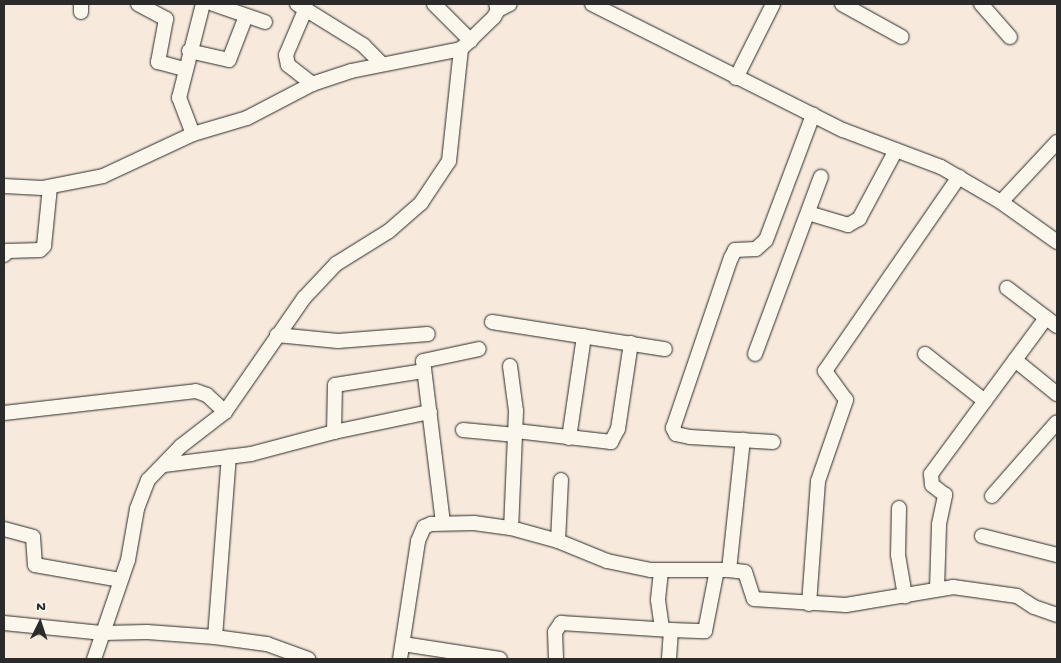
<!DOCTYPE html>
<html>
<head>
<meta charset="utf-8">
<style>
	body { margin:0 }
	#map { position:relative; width:1061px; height:663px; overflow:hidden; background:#f7e9dc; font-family:"Gochi Hand",sans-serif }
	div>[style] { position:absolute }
	.roads { filter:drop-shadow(0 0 1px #2b2b2b) drop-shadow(0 0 1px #2b2b2b) }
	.minor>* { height:14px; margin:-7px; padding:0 7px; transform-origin:7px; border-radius:7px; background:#fbf7ec }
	span { translate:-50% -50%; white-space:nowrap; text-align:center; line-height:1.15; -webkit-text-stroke:5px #fbf7ec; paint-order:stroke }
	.frame { position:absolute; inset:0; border:5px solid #2b2b2b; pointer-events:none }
	.north { position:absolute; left:15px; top:598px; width:50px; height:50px; -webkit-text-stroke:4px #fbf7ec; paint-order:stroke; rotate:4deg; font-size:14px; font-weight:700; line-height:20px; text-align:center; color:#2b2b2b }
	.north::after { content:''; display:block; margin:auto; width:18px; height:22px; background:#2b2b2b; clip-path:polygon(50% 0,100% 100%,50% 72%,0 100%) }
</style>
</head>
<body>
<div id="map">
	<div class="roads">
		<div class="minor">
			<i style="left:81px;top:4px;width:8px;rotate:90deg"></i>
			<i style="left:138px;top:4px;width:32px;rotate:28deg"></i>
			<i style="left:166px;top:19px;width:44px;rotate:100.5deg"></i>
			<i style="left:158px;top:62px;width:27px;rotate:15deg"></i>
			<i style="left:213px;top:4px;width:55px;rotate:19.1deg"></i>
			<i style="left:297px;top:4px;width:78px;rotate:31.8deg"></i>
			<i style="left:363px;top:45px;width:27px;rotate:45deg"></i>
			<i style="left:434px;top:4px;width:52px;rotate:45deg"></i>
			<i style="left:592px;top:4px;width:281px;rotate:26.7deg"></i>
			<i style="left:843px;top:130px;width:105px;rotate:20.7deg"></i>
			<i style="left:941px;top:167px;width:69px;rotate:30.3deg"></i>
			<i style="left:1001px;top:202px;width:69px;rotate:35.5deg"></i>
			<i style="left:842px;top:4px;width:68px;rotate:28.8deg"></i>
			<i style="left:981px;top:4px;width:44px;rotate:48.7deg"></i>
			<i style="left:306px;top:8px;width:51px;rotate:113.1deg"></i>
			<i style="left:286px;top:55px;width:10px;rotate:79deg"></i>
			<i style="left:288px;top:65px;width:31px;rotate:38deg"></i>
			<i style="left:498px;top:10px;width:13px;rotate:-27deg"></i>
			<i style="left:189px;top:51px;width:41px;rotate:12.7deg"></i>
			<i style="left:229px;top:60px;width:47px;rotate:-68.9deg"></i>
			<i style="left:736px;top:78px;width:83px;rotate:-63.4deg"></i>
			<i style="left:193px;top:134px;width:39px;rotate:-111deg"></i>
			<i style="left:179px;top:98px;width:97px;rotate:-75.7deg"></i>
			<i style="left:4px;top:186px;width:38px;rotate:3deg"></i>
			<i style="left:42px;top:188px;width:62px;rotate:-11.1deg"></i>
			<i style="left:103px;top:176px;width:99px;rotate:-25deg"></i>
			<i style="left:193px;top:134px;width:56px;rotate:-16.5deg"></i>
			<i style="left:247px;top:118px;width:73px;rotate:-27.6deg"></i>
			<i style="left:312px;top:84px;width:41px;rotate:-18.4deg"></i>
			<i style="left:351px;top:71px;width:112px;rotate:-11.3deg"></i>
			<i style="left:461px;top:49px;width:46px;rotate:-44.1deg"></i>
			<i style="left:494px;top:17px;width:8px;rotate:-60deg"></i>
			<i style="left:498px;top:10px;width:6px;rotate:-108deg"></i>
			<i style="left:1001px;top:202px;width:82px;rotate:-47deg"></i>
			<i style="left:808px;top:213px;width:42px;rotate:16.7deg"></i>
			<i style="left:848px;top:225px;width:13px;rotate:-29deg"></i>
			<i style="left:859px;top:219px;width:78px;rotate:-61.8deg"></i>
			<i style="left:4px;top:255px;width:6px;rotate:-45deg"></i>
			<i style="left:8px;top:251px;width:32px;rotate:-2deg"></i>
			<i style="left:40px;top:250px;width:6px;rotate:-45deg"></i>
			<i style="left:44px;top:246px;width:59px;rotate:-84.2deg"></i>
			<i style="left:1007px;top:288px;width:63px;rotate:37.2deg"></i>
			<i style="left:492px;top:322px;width:175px;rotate:8.9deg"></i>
			<i style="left:277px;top:335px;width:61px;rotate:5.6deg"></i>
			<i style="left:338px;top:341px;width:90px;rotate:-4.4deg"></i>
			<i style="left:755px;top:354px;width:189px;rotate:-69.6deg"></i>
			<i style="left:925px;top:354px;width:76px;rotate:38.1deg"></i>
			<i style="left:1015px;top:360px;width:54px;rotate:39deg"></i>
			<i style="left:510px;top:366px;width:45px;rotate:82.4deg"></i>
			<i style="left:516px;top:411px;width:117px;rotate:92.4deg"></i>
			<i style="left:225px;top:412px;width:56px;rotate:142.3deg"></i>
			<i style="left:181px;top:446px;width:47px;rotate:134.1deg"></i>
			<i style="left:148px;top:480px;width:31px;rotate:111deg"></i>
			<i style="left:137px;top:509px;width:52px;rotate:100deg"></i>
			<i style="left:128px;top:560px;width:77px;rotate:108.9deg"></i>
			<i style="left:103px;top:633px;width:44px;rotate:-1.3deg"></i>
			<i style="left:147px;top:632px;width:68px;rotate:4.2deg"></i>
			<i style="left:215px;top:637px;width:52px;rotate:7.7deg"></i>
			<i style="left:267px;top:644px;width:44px;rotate:20.1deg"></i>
			<i style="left:4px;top:413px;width:193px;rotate:-6.5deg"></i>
			<i style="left:196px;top:391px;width:12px;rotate:20deg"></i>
			<i style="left:207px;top:395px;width:25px;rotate:43deg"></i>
			<i style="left:225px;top:412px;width:139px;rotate:-55.3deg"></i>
			<i style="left:304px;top:298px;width:47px;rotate:-46.7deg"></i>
			<i style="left:336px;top:264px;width:62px;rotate:-31.9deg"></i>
			<i style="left:389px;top:231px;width:43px;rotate:-41.2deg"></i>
			<i style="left:421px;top:203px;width:50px;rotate:-56.3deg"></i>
			<i style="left:449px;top:161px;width:113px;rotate:-83.9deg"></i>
			<i style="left:463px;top:430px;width:53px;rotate:5.4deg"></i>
			<i style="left:516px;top:431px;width:96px;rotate:6.6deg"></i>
			<i style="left:611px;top:442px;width:15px;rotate:-62deg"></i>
			<i style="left:618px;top:429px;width:87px;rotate:-81.4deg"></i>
			<i style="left:334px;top:432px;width:47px;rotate:-88.8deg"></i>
			<i style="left:335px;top:385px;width:89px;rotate:-9deg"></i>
			<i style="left:569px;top:438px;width:103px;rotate:-81.6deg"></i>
			<i style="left:773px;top:442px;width:83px;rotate:-176.6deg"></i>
			<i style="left:690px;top:437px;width:14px;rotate:-168deg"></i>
			<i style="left:676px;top:434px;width:7px;rotate:-117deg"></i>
			<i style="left:673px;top:428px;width:180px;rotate:-71.2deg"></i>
			<i style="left:731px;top:258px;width:9px;rotate:-63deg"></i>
			<i style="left:735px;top:250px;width:21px;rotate:-3deg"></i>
			<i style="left:756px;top:249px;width:13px;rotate:-42deg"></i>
			<i style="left:766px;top:240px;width:134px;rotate:-69.4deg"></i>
			<i style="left:164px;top:465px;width:88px;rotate:-7.2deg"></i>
			<i style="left:251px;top:454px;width:86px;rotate:-14.8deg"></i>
			<i style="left:334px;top:432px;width:98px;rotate:-11.8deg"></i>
			<i style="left:992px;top:496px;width:98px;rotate:-48.7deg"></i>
			<i style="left:899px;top:508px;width:47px;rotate:91.2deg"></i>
			<i style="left:898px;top:555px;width:42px;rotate:80.3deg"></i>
			<i style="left:443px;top:523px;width:163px;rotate:-97deg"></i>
			<i style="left:423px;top:361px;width:57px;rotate:-12.1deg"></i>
			<i style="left:4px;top:529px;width:30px;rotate:15deg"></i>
			<i style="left:33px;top:537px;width:28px;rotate:86deg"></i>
			<i style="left:35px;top:565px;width:86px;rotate:10deg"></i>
			<i style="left:982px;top:536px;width:77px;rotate:14.2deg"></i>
			<i style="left:558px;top:541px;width:61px;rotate:-87.2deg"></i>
			<i style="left:729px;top:570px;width:131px;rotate:-83.9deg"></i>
			<i style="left:661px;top:571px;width:29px;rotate:96deg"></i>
			<i style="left:658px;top:600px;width:29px;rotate:82deg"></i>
			<i style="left:937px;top:589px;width:65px;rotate:-88.2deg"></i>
			<i style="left:939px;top:524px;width:30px;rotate:-78deg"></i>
			<i style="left:945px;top:495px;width:16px;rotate:-142deg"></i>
			<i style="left:932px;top:485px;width:11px;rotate:-95deg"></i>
			<i style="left:931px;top:474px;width:194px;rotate:-53.6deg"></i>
			<i style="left:809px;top:604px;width:123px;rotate:-85.8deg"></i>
			<i style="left:818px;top:481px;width:86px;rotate:-70.9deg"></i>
			<i style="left:846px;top:400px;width:36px;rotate:-126deg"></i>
			<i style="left:825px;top:371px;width:236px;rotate:-55.4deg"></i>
			<i style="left:4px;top:623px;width:100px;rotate:5.8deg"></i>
			<i style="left:103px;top:633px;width:28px;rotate:109deg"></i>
			<i style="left:671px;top:630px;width:34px;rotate:2deg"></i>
			<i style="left:705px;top:631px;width:62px;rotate:-78.9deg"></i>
			<i style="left:215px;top:637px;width:181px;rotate:-85.6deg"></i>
			<i style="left:403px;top:644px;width:98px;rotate:8.8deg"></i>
			<i style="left:400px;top:659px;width:119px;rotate:-81.3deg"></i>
			<i style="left:418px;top:541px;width:15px;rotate:-67deg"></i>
			<i style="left:424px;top:527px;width:8px;rotate:-23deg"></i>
			<i style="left:431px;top:524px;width:43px;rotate:-1.3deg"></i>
			<i style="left:474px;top:523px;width:37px;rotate:8deg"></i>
			<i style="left:511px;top:528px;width:49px;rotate:15.5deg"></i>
			<i style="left:558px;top:541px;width:53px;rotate:22.2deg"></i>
			<i style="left:607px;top:561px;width:45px;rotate:11.6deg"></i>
			<i style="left:651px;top:570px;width:78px"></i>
			<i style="left:729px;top:570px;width:16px;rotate:7deg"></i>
			<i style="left:745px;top:572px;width:28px;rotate:72deg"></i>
			<i style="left:754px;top:599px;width:92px;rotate:3.7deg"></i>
			<i style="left:846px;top:605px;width:109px;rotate:-9.5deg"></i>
			<i style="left:953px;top:587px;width:65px;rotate:8deg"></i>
			<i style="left:1017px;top:596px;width:20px;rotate:33deg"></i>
			<i style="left:1034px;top:607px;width:24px;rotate:19deg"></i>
			<i style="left:556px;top:659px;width:27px;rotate:-92deg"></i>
			<i style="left:555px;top:632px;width:11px;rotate:-56deg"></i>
			<i style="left:561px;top:623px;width:110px;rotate:3.6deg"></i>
			<i style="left:671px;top:630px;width:29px;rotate:94deg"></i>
		</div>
	</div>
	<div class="frame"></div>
	<div class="north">N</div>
</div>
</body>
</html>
